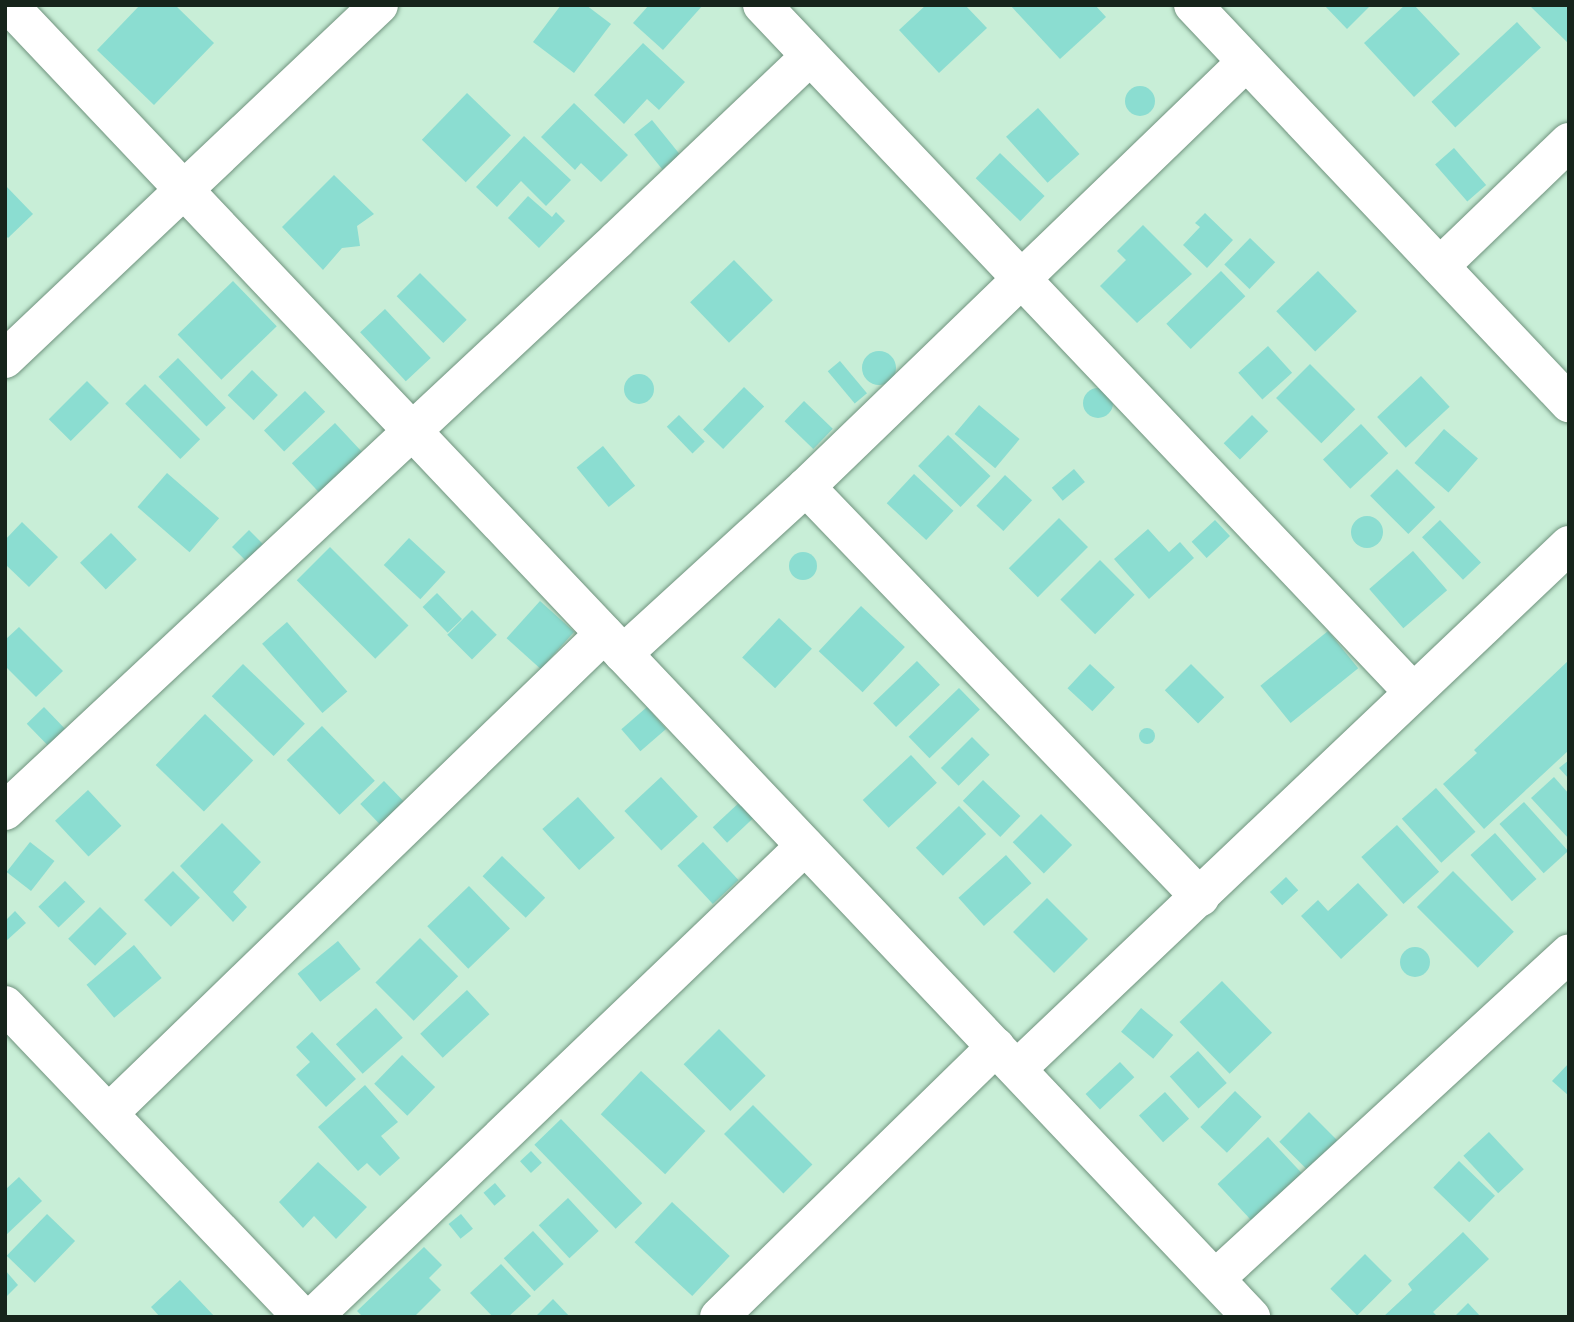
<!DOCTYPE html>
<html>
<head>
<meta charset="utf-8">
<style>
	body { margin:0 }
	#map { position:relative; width:1574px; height:1322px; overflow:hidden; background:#c8eed7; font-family:Georgia,serif }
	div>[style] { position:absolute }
	.building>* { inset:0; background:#8bddd1; transform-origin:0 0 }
	.round { border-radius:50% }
	.roads { filter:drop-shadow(0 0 2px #70937e) drop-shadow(0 0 2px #70937e) }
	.minor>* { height:38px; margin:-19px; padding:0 19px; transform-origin:19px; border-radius:19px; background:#fff }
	span { translate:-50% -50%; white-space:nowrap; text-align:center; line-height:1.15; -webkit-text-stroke:7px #d6fbe4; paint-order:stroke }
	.frame { position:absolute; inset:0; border:7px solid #16241b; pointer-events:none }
</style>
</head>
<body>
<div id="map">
	<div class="building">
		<i style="clip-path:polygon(140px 5px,175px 5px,214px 43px,154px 105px,97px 50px)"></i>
		<i style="clip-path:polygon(561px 5px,586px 5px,611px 24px,574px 73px,533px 42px)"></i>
		<i style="clip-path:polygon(649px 5px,703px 5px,663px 50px,633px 23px)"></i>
		<i style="clip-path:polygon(926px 5px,965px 5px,987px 28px,939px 73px,899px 30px)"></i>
		<i style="clip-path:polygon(1010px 5px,1095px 5px,1106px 17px,1060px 59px)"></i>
		<i style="clip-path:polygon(1324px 5px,1371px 5px,1347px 29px)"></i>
		<i style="clip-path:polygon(1405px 5px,1414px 5px,1460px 54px,1414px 97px,1364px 43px)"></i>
		<i style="clip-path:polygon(1533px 5px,1569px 5px,1569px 44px,1531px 7px)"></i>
		<i style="left:1517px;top:22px;width:35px;height:117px;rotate:47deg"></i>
		<i style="clip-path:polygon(643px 43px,685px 82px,659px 110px,647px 99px,624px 124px,594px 95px)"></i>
		<i class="round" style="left:1125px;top:86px;width:30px;height:30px"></i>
		<i style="left:467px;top:93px;width:61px;height:65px;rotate:44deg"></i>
		<i style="clip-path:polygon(574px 103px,628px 155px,601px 182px,581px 163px,575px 170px,541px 137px)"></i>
		<i style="left:1038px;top:108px;width:62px;height:43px;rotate:48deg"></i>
		<i style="left:652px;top:120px;width:45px;height:23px;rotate:51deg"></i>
		<i style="clip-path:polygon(524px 136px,571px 180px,546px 206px,521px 181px,497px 207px,476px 187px)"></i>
		<i style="left:1454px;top:148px;width:49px;height:25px;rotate:49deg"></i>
		<i style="left:1000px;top:153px;width:62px;height:35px;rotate:44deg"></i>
		<i style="clip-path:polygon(334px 175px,374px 214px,357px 226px,360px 246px,342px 248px,323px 270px,282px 227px)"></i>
		<i style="clip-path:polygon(5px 185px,33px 214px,8px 238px,5px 235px)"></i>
		<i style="clip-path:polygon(528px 196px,552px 217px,556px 212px,565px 221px,539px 248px,508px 218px)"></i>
		<i style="clip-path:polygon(1205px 213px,1233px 240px,1207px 268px,1183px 245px,1200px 227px,1195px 223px)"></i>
		<i style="clip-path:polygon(1143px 225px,1192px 274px,1137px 323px,1100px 286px,1126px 260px,1117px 251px)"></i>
		<i style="left:1250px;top:238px;width:35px;height:37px;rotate:44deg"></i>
		<i style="left:734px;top:260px;width:56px;height:61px;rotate:46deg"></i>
		<i style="left:1221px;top:271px;width:35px;height:76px;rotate:46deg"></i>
		<i style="left:1318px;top:271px;width:56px;height:58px;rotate:46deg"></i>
		<i style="left:420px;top:273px;width:66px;height:33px;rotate:45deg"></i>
		<i style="left:233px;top:281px;width:63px;height:77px;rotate:46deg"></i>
		<i style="left:385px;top:309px;width:67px;height:34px;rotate:47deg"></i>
		<i style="left:1268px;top:346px;width:36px;height:40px;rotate:48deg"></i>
		<i class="round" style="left:862px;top:351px;width:34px;height:34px"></i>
		<i style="left:178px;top:358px;width:69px;height:27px;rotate:46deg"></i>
		<i style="left:840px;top:361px;width:42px;height:16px;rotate:50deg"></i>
		<i style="left:1310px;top:364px;width:64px;height:48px;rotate:45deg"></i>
		<i style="left:252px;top:370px;width:36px;height:35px;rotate:44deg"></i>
		<i class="round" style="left:624px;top:374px;width:30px;height:30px"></i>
		<i style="left:1421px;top:376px;width:42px;height:60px;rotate:47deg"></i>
		<i style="left:87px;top:381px;width:31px;height:54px;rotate:45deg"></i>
		<i style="left:145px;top:384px;width:78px;height:28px;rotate:45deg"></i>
		<i style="left:744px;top:387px;width:28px;height:59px;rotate:44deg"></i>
		<i class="round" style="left:1083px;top:388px;width:30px;height:30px"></i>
		<i style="left:305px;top:391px;width:29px;height:57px;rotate:46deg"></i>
		<i style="left:804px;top:401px;width:40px;height:28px;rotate:44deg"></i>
		<i style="left:979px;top:405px;width:53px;height:38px;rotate:40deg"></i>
		<i style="left:679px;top:415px;width:37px;height:17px;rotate:46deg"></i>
		<i style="left:1252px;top:415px;width:23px;height:40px;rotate:45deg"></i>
		<i style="left:335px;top:423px;width:41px;height:59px;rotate:47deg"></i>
		<i style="left:1361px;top:424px;width:40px;height:52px;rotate:47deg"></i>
		<i style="left:1444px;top:429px;width:45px;height:45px;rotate:41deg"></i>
		<i style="left:948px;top:435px;width:59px;height:43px;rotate:44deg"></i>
		<i style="left:603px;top:446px;width:51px;height:34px;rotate:51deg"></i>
		<i style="left:1074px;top:469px;width:17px;height:29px;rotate:50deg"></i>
		<i style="left:1397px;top:469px;width:54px;height:38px;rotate:45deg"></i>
		<i style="left:167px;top:473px;width:69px;height:45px;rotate:41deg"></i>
		<i style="left:914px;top:474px;width:54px;height:40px;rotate:43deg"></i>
		<i style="left:1005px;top:475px;width:37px;height:42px;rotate:43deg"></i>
		<i class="round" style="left:1351px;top:516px;width:32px;height:32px"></i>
		<i style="left:1059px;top:518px;width:41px;height:71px;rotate:45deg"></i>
		<i style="left:1215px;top:520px;width:22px;height:32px;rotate:47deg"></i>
		<i style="left:1440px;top:520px;width:59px;height:25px;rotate:46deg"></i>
		<i style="clip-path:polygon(22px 522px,58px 557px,29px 587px,5px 564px,5px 540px)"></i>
		<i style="clip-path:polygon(1148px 529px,1169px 552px,1180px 542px,1194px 558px,1149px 599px,1114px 559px)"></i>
		<i style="left:249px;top:530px;width:20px;height:24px;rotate:45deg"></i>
		<i style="left:111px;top:533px;width:37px;height:43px;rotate:46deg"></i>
		<i style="left:409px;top:538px;width:50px;height:37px;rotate:43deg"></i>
		<i style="left:330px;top:547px;width:111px;height:47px;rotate:45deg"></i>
		<i style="left:1413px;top:551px;width:52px;height:58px;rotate:49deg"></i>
		<i class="round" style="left:789px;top:552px;width:28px;height:28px"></i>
		<i style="left:1100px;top:560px;width:49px;height:56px;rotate:45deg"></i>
		<i style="left:437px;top:593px;width:36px;height:20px;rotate:46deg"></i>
		<i style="left:540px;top:601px;width:46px;height:50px;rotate:42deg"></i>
		<i style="left:861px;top:606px;width:60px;height:62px;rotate:43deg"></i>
		<i style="left:472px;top:610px;width:35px;height:35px;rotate:45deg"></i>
		<i style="left:779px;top:618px;width:45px;height:54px;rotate:43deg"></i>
		<i style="left:287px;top:622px;width:92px;height:33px;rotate:49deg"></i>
		<i style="clip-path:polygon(19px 627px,63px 671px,36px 697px,5px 666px,5px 640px)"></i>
		<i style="left:1328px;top:631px;width:48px;height:87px;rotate:51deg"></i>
		<i style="clip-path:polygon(1569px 660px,1569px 750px,1484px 829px,1443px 784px,1477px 753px,1474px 750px)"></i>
		<i style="left:917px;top:661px;width:33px;height:61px;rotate:46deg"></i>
		<i style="left:243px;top:664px;width:86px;height:45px;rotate:44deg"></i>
		<i style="left:1090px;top:664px;width:34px;height:33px;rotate:43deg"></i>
		<i style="left:1191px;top:664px;width:47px;height:37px;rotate:45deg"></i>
		<i style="left:959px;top:688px;width:30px;height:70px;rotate:46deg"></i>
		<i style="left:44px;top:707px;width:35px;height:24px;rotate:46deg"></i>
		<i style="left:647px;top:707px;width:29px;height:34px;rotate:49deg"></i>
		<i style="left:205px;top:714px;width:67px;height:71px;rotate:44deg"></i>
		<i style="left:322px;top:726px;width:76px;height:49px;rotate:46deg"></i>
		<i class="round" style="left:1139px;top:728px;width:16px;height:16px"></i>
		<i style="left:972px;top:737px;width:25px;height:44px;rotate:45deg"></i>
		<i style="left:911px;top:755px;width:38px;height:66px;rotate:47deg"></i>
		<i style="clip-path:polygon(1569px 760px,1569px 779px,1559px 768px)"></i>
		<i style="left:661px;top:777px;width:54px;height:50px;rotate:47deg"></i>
		<i style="clip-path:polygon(1554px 777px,1569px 794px,1569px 839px,1531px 798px)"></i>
		<i style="left:983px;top:780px;width:52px;height:29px;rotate:44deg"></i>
		<i style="left:384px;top:781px;width:32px;height:33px;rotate:46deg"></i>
		<i style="left:1436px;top:788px;width:59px;height:46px;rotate:48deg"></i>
		<i style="left:88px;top:790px;width:49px;height:45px;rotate:47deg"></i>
		<i style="left:578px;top:797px;width:55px;height:48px;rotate:48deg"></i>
		<i style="left:742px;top:800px;width:21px;height:40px;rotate:47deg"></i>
		<i style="left:1524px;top:802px;width:66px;height:33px;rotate:48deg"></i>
		<i style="left:959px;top:806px;width:39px;height:60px;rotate:46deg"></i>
		<i style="left:1041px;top:814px;width:44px;height:40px;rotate:45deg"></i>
		<i style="clip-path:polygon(222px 823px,261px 862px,233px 892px,247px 907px,233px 922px,180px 866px)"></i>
		<i style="left:1397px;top:825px;width:63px;height:48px;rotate:48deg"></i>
		<i style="left:1495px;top:833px;width:62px;height:33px;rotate:48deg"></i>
		<i style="left:30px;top:842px;width:31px;height:38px;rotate:38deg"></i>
		<i style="left:703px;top:842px;width:52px;height:35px;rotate:47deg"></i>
		<i style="left:1006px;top:855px;width:38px;height:64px;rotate:48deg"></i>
		<i style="left:502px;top:856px;width:60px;height:28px;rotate:44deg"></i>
		<i style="left:173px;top:871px;width:38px;height:41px;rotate:45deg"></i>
		<i style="left:1453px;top:871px;width:86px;height:51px;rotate:45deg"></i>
		<i style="left:1286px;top:877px;width:18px;height:22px;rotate:47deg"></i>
		<i style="left:65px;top:881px;width:29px;height:37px;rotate:46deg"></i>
		<i style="clip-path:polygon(1358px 883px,1388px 915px,1341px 959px,1301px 916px,1318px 900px,1328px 911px)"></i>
		<i style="left:469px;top:886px;width:59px;height:58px;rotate:46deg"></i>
		<i style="left:1047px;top:898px;width:58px;height:48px;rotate:45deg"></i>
		<i style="left:100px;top:907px;width:38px;height:45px;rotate:45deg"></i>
		<i style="clip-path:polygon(15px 911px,26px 923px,5px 942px,5px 921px)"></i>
		<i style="left:420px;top:938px;width:54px;height:63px;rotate:45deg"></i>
		<i style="left:338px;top:941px;width:36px;height:52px;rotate:51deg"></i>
		<i style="left:134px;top:945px;width:43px;height:62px;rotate:50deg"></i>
		<i class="round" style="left:1400px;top:947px;width:30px;height:30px"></i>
		<i style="left:1222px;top:981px;width:72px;height:59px;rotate:46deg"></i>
		<i style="left:467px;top:990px;width:33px;height:64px;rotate:47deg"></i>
		<i style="left:376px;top:1008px;width:40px;height:54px;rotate:48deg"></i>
		<i style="left:1141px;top:1008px;width:42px;height:31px;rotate:40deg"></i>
		<i style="left:719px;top:1029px;width:66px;height:50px;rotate:45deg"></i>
		<i style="clip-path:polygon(312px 1032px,356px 1079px,326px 1107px,296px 1075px,310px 1062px,296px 1047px)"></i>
		<i style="left:1198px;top:1051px;width:43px;height:38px;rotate:48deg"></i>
		<i style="left:402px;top:1055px;width:46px;height:40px;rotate:44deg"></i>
		<i style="left:1120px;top:1062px;width:21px;height:47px;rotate:47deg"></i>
		<i style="clip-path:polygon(1569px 1063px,1569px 1096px,1552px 1081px)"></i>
		<i style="left:641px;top:1071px;width:88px;height:59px;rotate:43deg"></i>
		<i style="clip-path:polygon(365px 1085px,398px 1122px,381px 1136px,400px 1158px,380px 1176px,367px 1163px,358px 1171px,318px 1127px)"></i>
		<i style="left:1235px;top:1091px;width:37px;height:50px;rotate:44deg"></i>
		<i style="left:1165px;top:1092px;width:36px;height:35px;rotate:48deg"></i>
		<i style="left:753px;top:1105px;width:84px;height:41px;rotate:45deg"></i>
		<i style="left:1309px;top:1112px;width:42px;height:42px;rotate:45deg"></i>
		<i style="left:561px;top:1119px;width:117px;height:37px;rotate:46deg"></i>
		<i style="left:1489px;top:1132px;width:51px;height:35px;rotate:47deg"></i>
		<i style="left:1268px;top:1137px;width:50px;height:69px;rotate:47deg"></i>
		<i style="left:531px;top:1151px;width:16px;height:15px;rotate:47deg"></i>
		<i style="left:1459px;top:1161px;width:50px;height:37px;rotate:44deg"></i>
		<i style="clip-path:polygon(318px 1162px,367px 1207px,336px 1239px,314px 1216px,303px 1228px,279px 1202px)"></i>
		<i style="clip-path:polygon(19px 1177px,42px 1201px,5px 1236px,5px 1190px)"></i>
		<i style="left:495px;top:1183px;width:17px;height:15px;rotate:50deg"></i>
		<i style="left:568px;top:1198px;width:45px;height:40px;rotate:47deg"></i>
		<i style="left:672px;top:1202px;width:79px;height:55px;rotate:43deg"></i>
		<i style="left:47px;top:1214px;width:39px;height:58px;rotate:44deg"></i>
		<i style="left:461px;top:1214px;width:19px;height:16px;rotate:51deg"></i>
		<i style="left:533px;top:1231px;width:45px;height:40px;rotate:47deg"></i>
		<i style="clip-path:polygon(1463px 1232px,1489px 1259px,1433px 1312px,1438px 1317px,1383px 1317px,1412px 1290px,1408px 1284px)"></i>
		<i style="clip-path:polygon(424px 1247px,442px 1265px,429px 1278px,441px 1290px,414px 1317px,363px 1317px,357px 1311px)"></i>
		<i style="left:1365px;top:1254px;width:38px;height:49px;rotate:45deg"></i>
		<i style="clip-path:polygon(501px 1264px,531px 1296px,508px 1317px,493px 1317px,470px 1293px)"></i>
		<i style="clip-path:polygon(5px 1270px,18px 1285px,5px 1298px)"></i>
		<i style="clip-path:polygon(180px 1280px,215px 1317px,160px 1317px,151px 1307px)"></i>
		<i style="clip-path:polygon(553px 1299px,570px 1317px,535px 1317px)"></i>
		<i style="clip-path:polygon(1468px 1303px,1481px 1317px,1454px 1317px)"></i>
	</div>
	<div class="roads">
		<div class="minor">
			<i style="left:9px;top:5px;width:1807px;rotate:46.57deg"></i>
			<i style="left:762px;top:5px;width:945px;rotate:46.54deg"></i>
			<i style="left:1193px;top:5px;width:548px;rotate:46.63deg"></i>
			<i style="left:1440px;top:266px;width:179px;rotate:-43.9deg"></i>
			<i style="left:5px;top:359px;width:515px;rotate:-43.43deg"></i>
			<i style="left:806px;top:487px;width:569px;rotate:46.14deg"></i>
			<i style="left:623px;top:654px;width:248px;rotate:-42.4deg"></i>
			<i style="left:806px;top:487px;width:612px;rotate:-44.01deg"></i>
			<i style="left:5px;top:811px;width:838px;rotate:-43.02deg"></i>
			<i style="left:618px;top:239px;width:265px;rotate:-43.6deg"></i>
			<i style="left:5px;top:1005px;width:431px;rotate:46.4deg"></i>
			<i style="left:1017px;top:1069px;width:761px;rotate:-43.51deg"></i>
			<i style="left:109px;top:1113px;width:689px;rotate:-44.06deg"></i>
			<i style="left:1215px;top:1279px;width:481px;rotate:-42.6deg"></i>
			<i style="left:313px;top:1317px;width:681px;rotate:-43.75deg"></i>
			<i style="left:719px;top:1317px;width:387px;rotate:-44.3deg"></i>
		</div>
	</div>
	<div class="frame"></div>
</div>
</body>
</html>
